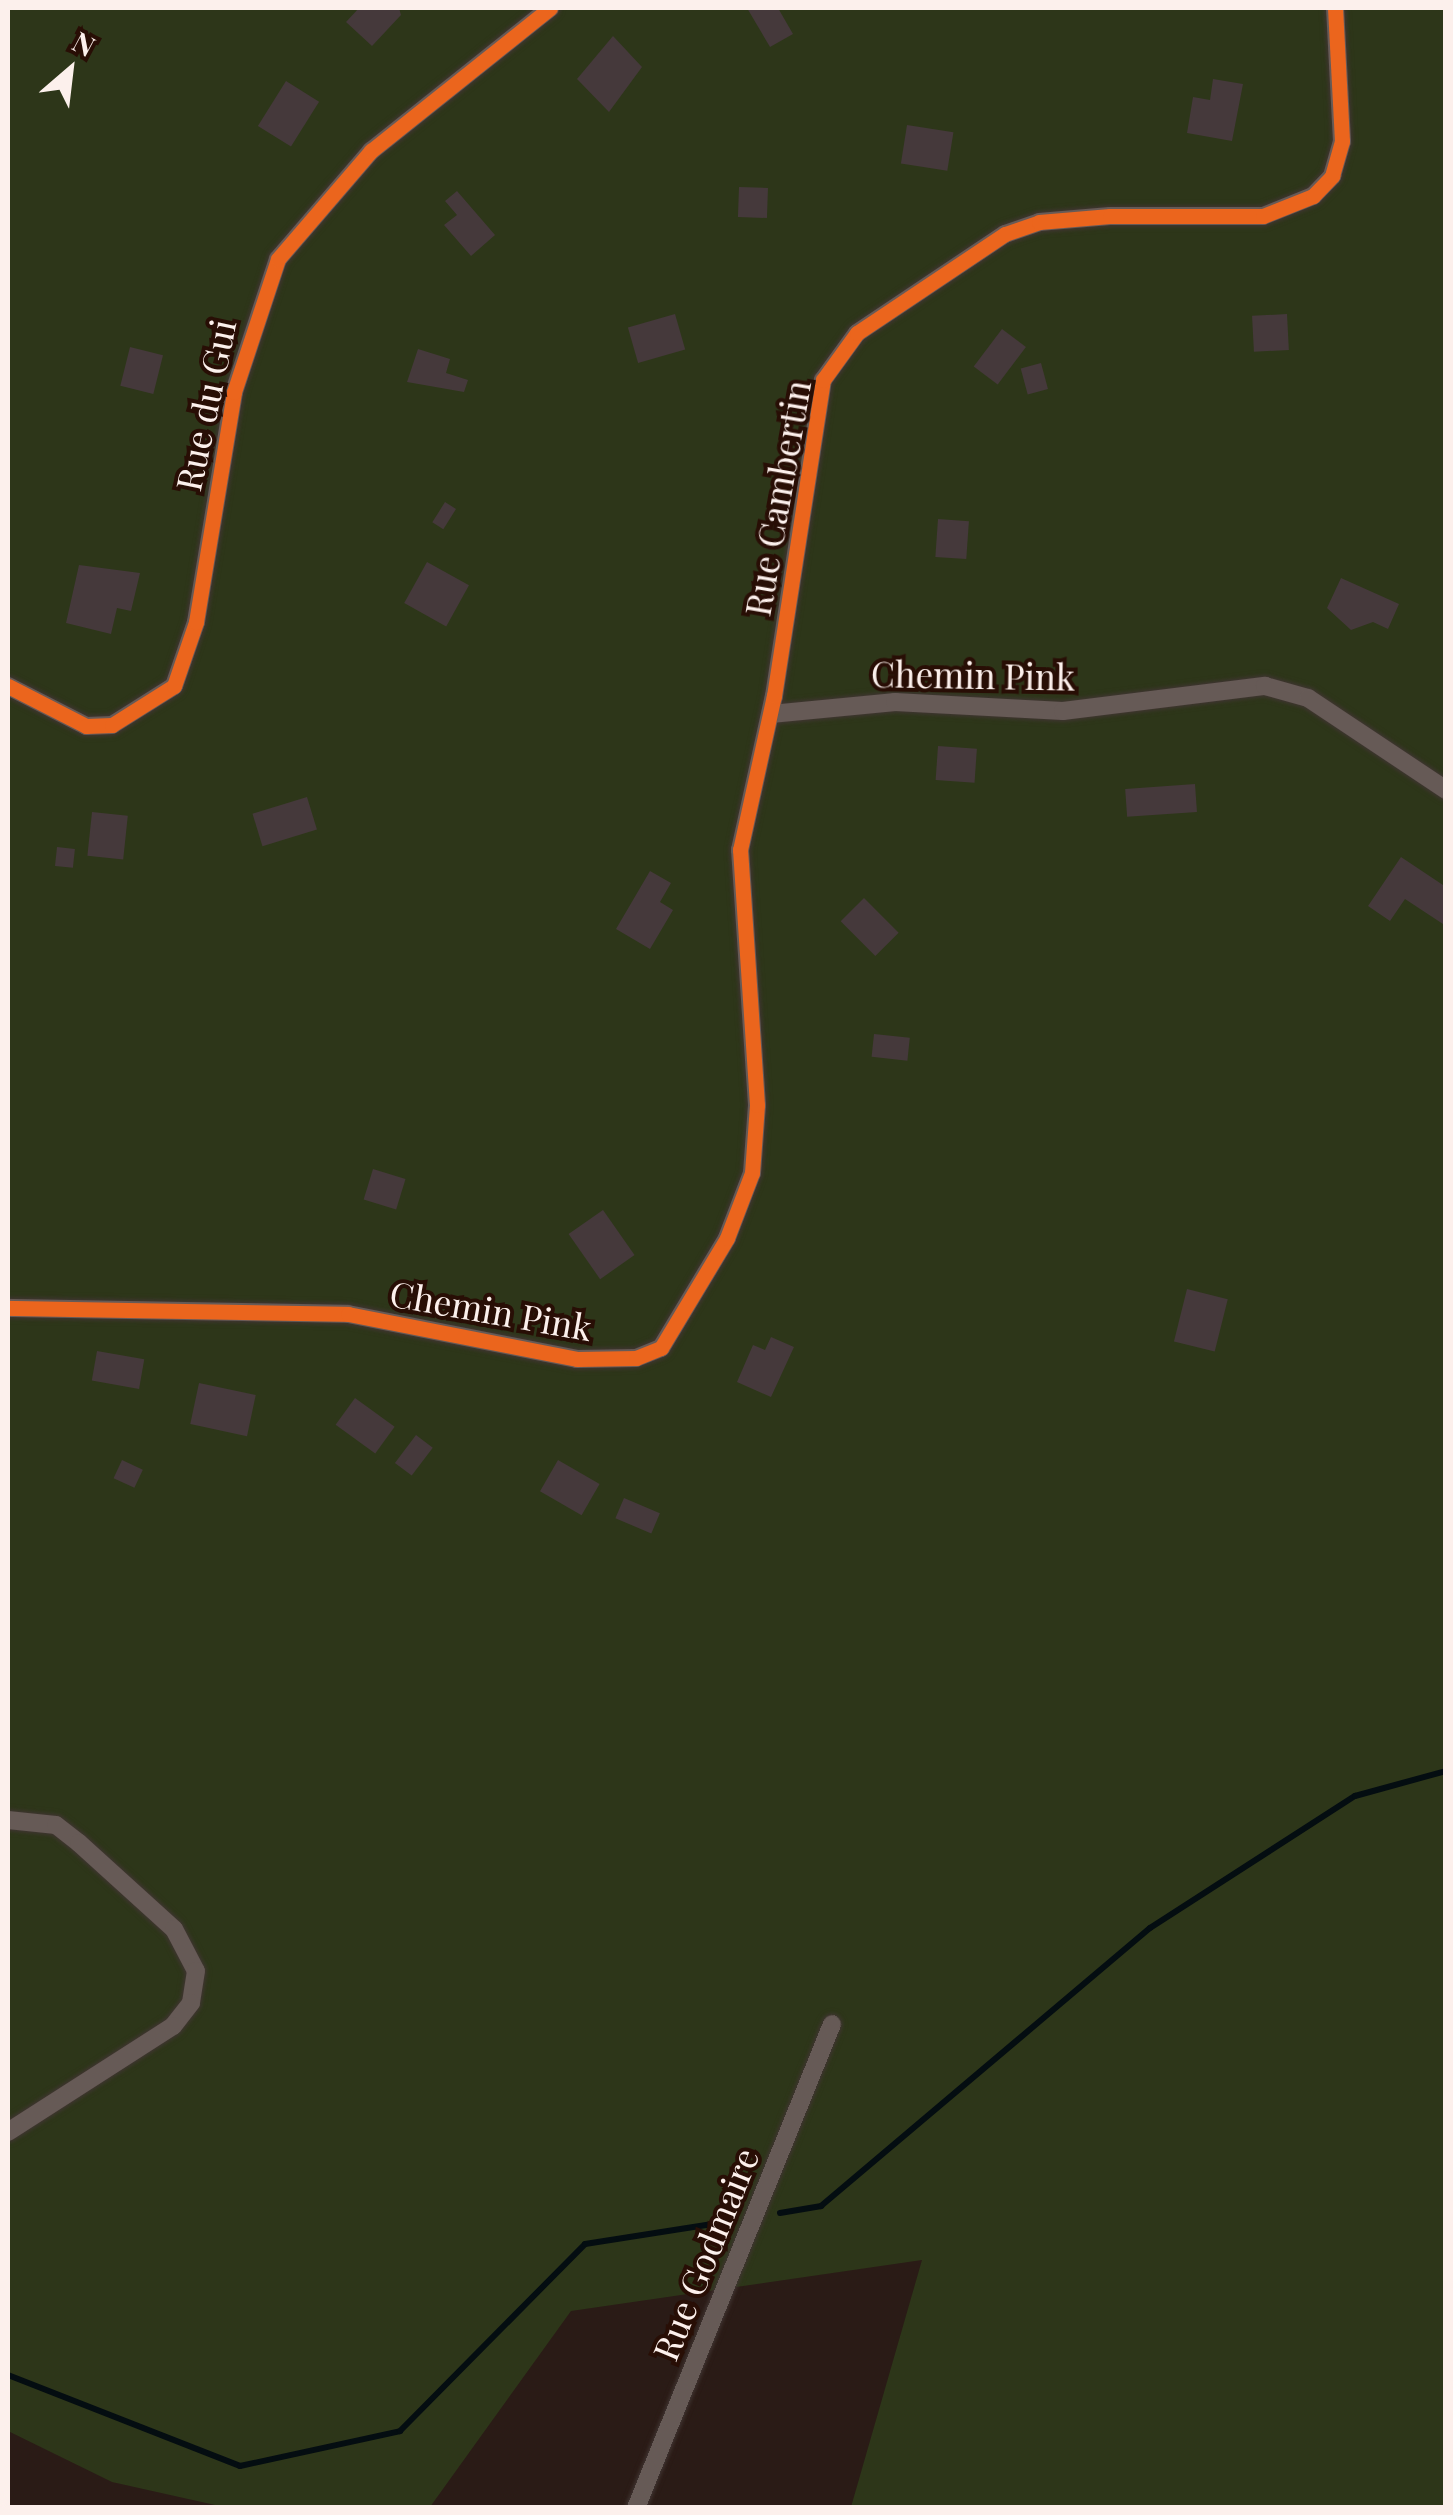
<!DOCTYPE html>
<html>
<head>
<meta charset="utf-8">
<style>
	body { margin:0 }
	#map { position:relative; width:1453px; height:2515px; overflow:hidden; background:#2a1b16; font-family:"Playfair Display",serif }
	div>[style] { position:absolute }
	.green>* { inset:0; background:#2d3619 }
	.stream>* { height:6px; margin:-3px; padding:0 3px; transform-origin:3px; border-radius:3px; background:#040d11 }
	.building>* { inset:0; background:#45393b; transform-origin:0 0 }
	.roads { filter:drop-shadow(0 0 2px #403532) drop-shadow(0 0 2px #403532) }
	.street>* { height:18px; margin:-9px; padding:0 9px; transform-origin:9px; border-radius:9px; background:#665a56 }
	.cycleway>* { height:15px; margin:-7.5px; padding:0 7.5px; transform-origin:7.5px; border-radius:7.5px; background:#eb651d }
	span { translate:-50% -50%; white-space:nowrap; text-align:center; line-height:1.15; -webkit-text-stroke:8px #280e05; paint-order:stroke }
	.street-label { font-size:35px; color:#fcf0ec }
	.frame { position:absolute; inset:0; border:10px solid #fcf0ec; pointer-events:none }
	.north { position:absolute; left:20px; top:20px; width:100px; height:100px; -webkit-text-stroke:8px #280e05; paint-order:stroke; rotate:28deg; font-size:28px; font-weight:700; line-height:40px; text-align:center; color:#fcf0ec }
	.north::after { content:''; display:block; margin:auto; width:35px; height:45px; background:#fcf0ec; clip-path:polygon(50% 0,100% 100%,50% 72%,0 100%) }
</style>
</head>
<body>
<div id="map">
	<div class="green">
		<i style="clip-path:polygon(8px 8px,1445px 8px,1445px 2507px,851px 2507px,922px 2260px,571px 2311px,430px 2507px,224px 2507px,112px 2482px,8px 2431px)"></i>
	</div>
	<div class="stream">
		<i style="left:780px;top:2213px;width:42px;rotate:-9.7deg"></i>
		<i style="left:821px;top:2206px;width:431px;rotate:-40.2deg"></i>
		<i style="left:1150px;top:1928px;width:244px;rotate:-32.8deg"></i>
		<i style="left:1355px;top:1796px;width:94px;rotate:-15.4deg"></i>
		<i style="left:8px;top:2375px;width:249px;rotate:21.4deg"></i>
		<i style="left:240px;top:2466px;width:164px;rotate:-12.3deg"></i>
		<i style="left:400px;top:2431px;width:263px;rotate:-45.3deg"></i>
		<i style="left:585px;top:2244px;width:129px;rotate:-8.9deg"></i>
	</div>
	<div class="building">
		<i style="clip-path:polygon(359px 8px,399px 8px,401px 15px,372px 46px,346px 22px)"></i>
		<i style="clip-path:polygon(747px 8px,778px 8px,793px 34px,770px 47px)"></i>
		<i style="clip-path:polygon(613px 36px,642px 67px,609px 112px,577px 79px)"></i>
		<i style="clip-path:polygon(1213px 79px,1243px 84px,1232px 141px,1187px 133px,1193px 97px,1210px 100px)"></i>
		<i style="left:286px;top:81px;width:39px;height:53px;rotate:32deg"></i>
		<i style="left:907px;top:125px;width:47px;height:39px;rotate:9deg"></i>
		<i style="left:739px;top:187px;width:29px;height:30px;rotate:2deg"></i>
		<i style="clip-path:polygon(457px 191px,495px 235px,471px 256px,444px 225px,457px 215px,445px 201px)"></i>
		<i style="left:675px;top:314px;width:37px;height:49px;rotate:74deg"></i>
		<i style="left:1287px;top:314px;width:36px;height:35px;rotate:87deg"></i>
		<i style="left:1002px;top:329px;width:30px;height:47px;rotate:37deg"></i>
		<i style="left:130px;top:347px;width:34px;height:40px;rotate:14deg"></i>
		<i style="clip-path:polygon(418px 349px,450px 359px,446px 373px,468px 380px,464px 392px,407px 382px)"></i>
		<i style="left:1041px;top:363px;width:27px;height:21px;rotate:75deg"></i>
		<i style="left:445px;top:502px;width:13px;height:24px;rotate:32deg"></i>
		<i style="left:938px;top:519px;width:31px;height:38px;rotate:4deg"></i>
		<i style="left:427px;top:562px;width:48px;height:47px;rotate:29deg"></i>
		<i style="clip-path:polygon(79px 565px,140px 573px,131px 611px,117px 608px,111px 634px,66px 623px)"></i>
		<i style="clip-path:polygon(1341px 578px,1399px 604px,1388px 629px,1373px 622px,1351px 630px,1327px 608px)"></i>
		<i style="left:938px;top:746px;width:39px;height:34px;rotate:4deg"></i>
		<i style="left:1195px;top:784px;width:28px;height:70px;rotate:86deg"></i>
		<i style="left:307px;top:797px;width:34px;height:57px;rotate:73deg"></i>
		<i style="left:92px;top:812px;width:36px;height:44px;rotate:6deg"></i>
		<i style="left:57px;top:847px;width:18px;height:19px;rotate:6deg"></i>
		<i style="clip-path:polygon(1401px 857px,1446px 887px,1446px 926px,1405px 899px,1390px 921px,1368px 906px)"></i>
		<i style="clip-path:polygon(650px 871px,671px 883px,660px 902px,673px 910px,650px 949px,616px 929px)"></i>
		<i style="left:864px;top:898px;width:49px;height:33px;rotate:45deg"></i>
		<i style="left:874px;top:1034px;width:36px;height:23px;rotate:6deg"></i>
		<i style="left:373px;top:1169px;width:34px;height:32px;rotate:17deg"></i>
		<i style="left:603px;top:1210px;width:55px;height:42px;rotate:55deg"></i>
		<i style="left:1187px;top:1289px;width:42px;height:54px;rotate:14deg"></i>
		<i style="clip-path:polygon(771px 1337px,794px 1347px,771px 1397px,737px 1382px,753px 1345px,765px 1350px)"></i>
		<i style="left:97px;top:1351px;width:48px;height:30px;rotate:10deg"></i>
		<i style="left:199px;top:1383px;width:58px;height:42px;rotate:12deg"></i>
		<i style="left:355px;top:1398px;width:49px;height:33px;rotate:36deg"></i>
		<i style="left:416px;top:1435px;width:21px;height:35px;rotate:37deg"></i>
		<i style="left:122px;top:1460px;width:23px;height:20px;rotate:25deg"></i>
		<i style="left:558px;top:1460px;width:48px;height:36px;rotate:30deg"></i>
		<i style="left:624px;top:1498px;width:39px;height:22px;rotate:23deg"></i>
	</div>
	<div class="roads">
		<div class="street">
			<i style="left:8px;top:686px;width:88px;rotate:27.1deg"></i>
			<i style="left:86px;top:726px;width:26px;rotate:-2deg"></i>
			<i style="left:112px;top:725px;width:73px;rotate:-32.2deg"></i>
			<i style="left:174px;top:686px;width:68px;rotate:-71deg"></i>
			<i style="left:196px;top:622px;width:233px;rotate:-80.6deg"></i>
			<i style="left:234px;top:392px;width:140px;rotate:-71.7deg"></i>
			<i style="left:278px;top:259px;width:143px;rotate:-49.3deg"></i>
			<i style="left:371px;top:151px;width:229px;rotate:-38.6deg"></i>
			<i style="left:771px;top:714px;width:125px;rotate:-5.5deg"></i>
			<i style="left:895px;top:702px;width:168px;rotate:3.1deg"></i>
			<i style="left:1063px;top:711px;width:204px;rotate:-7.1deg"></i>
			<i style="left:1265px;top:686px;width:45px;rotate:15.6deg"></i>
			<i style="left:1308px;top:698px;width:166px;rotate:33.7deg"></i>
			<i style="left:8px;top:1308px;width:340px;rotate:1deg"></i>
			<i style="left:348px;top:1314px;width:233px;rotate:11.1deg"></i>
			<i style="left:577px;top:1359px;width:59px;rotate:-1deg"></i>
			<i style="left:636px;top:1358px;width:27px;rotate:-22deg"></i>
			<i style="left:661px;top:1348px;width:128px;rotate:-59deg"></i>
			<i style="left:727px;top:1238px;width:70px;rotate:-69deg"></i>
			<i style="left:752px;top:1173px;width:68px;rotate:-85.8deg"></i>
			<i style="left:757px;top:1105px;width:256px;rotate:-93.8deg"></i>
			<i style="left:740px;top:850px;width:158px;rotate:-77.6deg"></i>
			<i style="left:774px;top:696px;width:320px;rotate:-81.2deg"></i>
			<i style="left:823px;top:380px;width:58px;rotate:-54.1deg"></i>
			<i style="left:857px;top:333px;width:178px;rotate:-33.8deg"></i>
			<i style="left:1005px;top:234px;width:36px;rotate:-19deg"></i>
			<i style="left:1039px;top:222px;width:71px;rotate:-4.8deg"></i>
			<i style="left:1110px;top:216px;width:153px"></i>
			<i style="left:1263px;top:216px;width:54px;rotate:-21.8deg"></i>
			<i style="left:1313px;top:196px;width:28px;rotate:-46deg"></i>
			<i style="left:1332px;top:176px;width:36px;rotate:-74deg"></i>
			<i style="left:1342px;top:141px;width:133px;rotate:-93deg"></i>
			<i style="left:8px;top:1820px;width:48px;rotate:5.9deg"></i>
			<i style="left:56px;top:1825px;width:29px;rotate:38deg"></i>
			<i style="left:79px;top:1843px;width:128px;rotate:42.2deg"></i>
			<i style="left:174px;top:1929px;width:47px;rotate:62.4deg"></i>
			<i style="left:196px;top:1971px;width:32px;rotate:99deg"></i>
			<i style="left:191px;top:2003px;width:29px;rotate:128deg"></i>
			<i style="left:173px;top:2026px;width:196px;rotate:147.3deg"></i>
			<i style="left:636px;top:2508px;width:522px;rotate:-67.95deg"></i>
		</div>
	</div>
	<div class="cycleway">
		<i style="left:8px;top:686px;width:88px;rotate:27.1deg"></i>
		<i style="left:86px;top:726px;width:26px;rotate:-2deg"></i>
		<i style="left:112px;top:725px;width:73px;rotate:-32.2deg"></i>
		<i style="left:174px;top:686px;width:68px;rotate:-71deg"></i>
		<i style="left:196px;top:622px;width:233px;rotate:-80.6deg"></i>
		<i style="left:234px;top:392px;width:140px;rotate:-71.7deg"></i>
		<i style="left:278px;top:259px;width:143px;rotate:-49.3deg"></i>
		<i style="left:371px;top:151px;width:229px;rotate:-38.6deg"></i>
		<i style="left:8px;top:1308px;width:340px;rotate:1deg"></i>
		<i style="left:348px;top:1314px;width:233px;rotate:11.1deg"></i>
		<i style="left:577px;top:1359px;width:59px;rotate:-1deg"></i>
		<i style="left:636px;top:1358px;width:27px;rotate:-22deg"></i>
		<i style="left:661px;top:1348px;width:128px;rotate:-59deg"></i>
		<i style="left:727px;top:1238px;width:70px;rotate:-69deg"></i>
		<i style="left:752px;top:1173px;width:68px;rotate:-85.8deg"></i>
		<i style="left:757px;top:1105px;width:256px;rotate:-93.8deg"></i>
		<i style="left:740px;top:850px;width:158px;rotate:-77.6deg"></i>
		<i style="left:774px;top:696px;width:320px;rotate:-81.2deg"></i>
		<i style="left:823px;top:380px;width:58px;rotate:-54.1deg"></i>
		<i style="left:857px;top:333px;width:178px;rotate:-33.8deg"></i>
		<i style="left:1005px;top:234px;width:36px;rotate:-19deg"></i>
		<i style="left:1039px;top:222px;width:71px;rotate:-4.8deg"></i>
		<i style="left:1110px;top:216px;width:153px"></i>
		<i style="left:1263px;top:216px;width:54px;rotate:-21.8deg"></i>
		<i style="left:1313px;top:196px;width:28px;rotate:-46deg"></i>
		<i style="left:1332px;top:176px;width:36px;rotate:-74deg"></i>
		<i style="left:1342px;top:141px;width:133px;rotate:-93deg"></i>
	</div>
	<div class="street-label">
		<span style="left:205px;top:405px;rotate:-78deg">Rue du Gui</span>
		<span style="left:777px;top:498px;rotate:-80deg">Rue Cambertin</span>
		<span style="left:973px;top:675px;rotate:1deg">Chemin Pink</span>
		<span style="left:491px;top:1310px;rotate:10deg">Chemin Pink</span>
		<span style="left:705px;top:2254px;rotate:-68deg">Rue Godmaire</span>
	</div>
	<div class="frame"></div>
	<div class="north">N</div>
</div>
</body>
</html>
